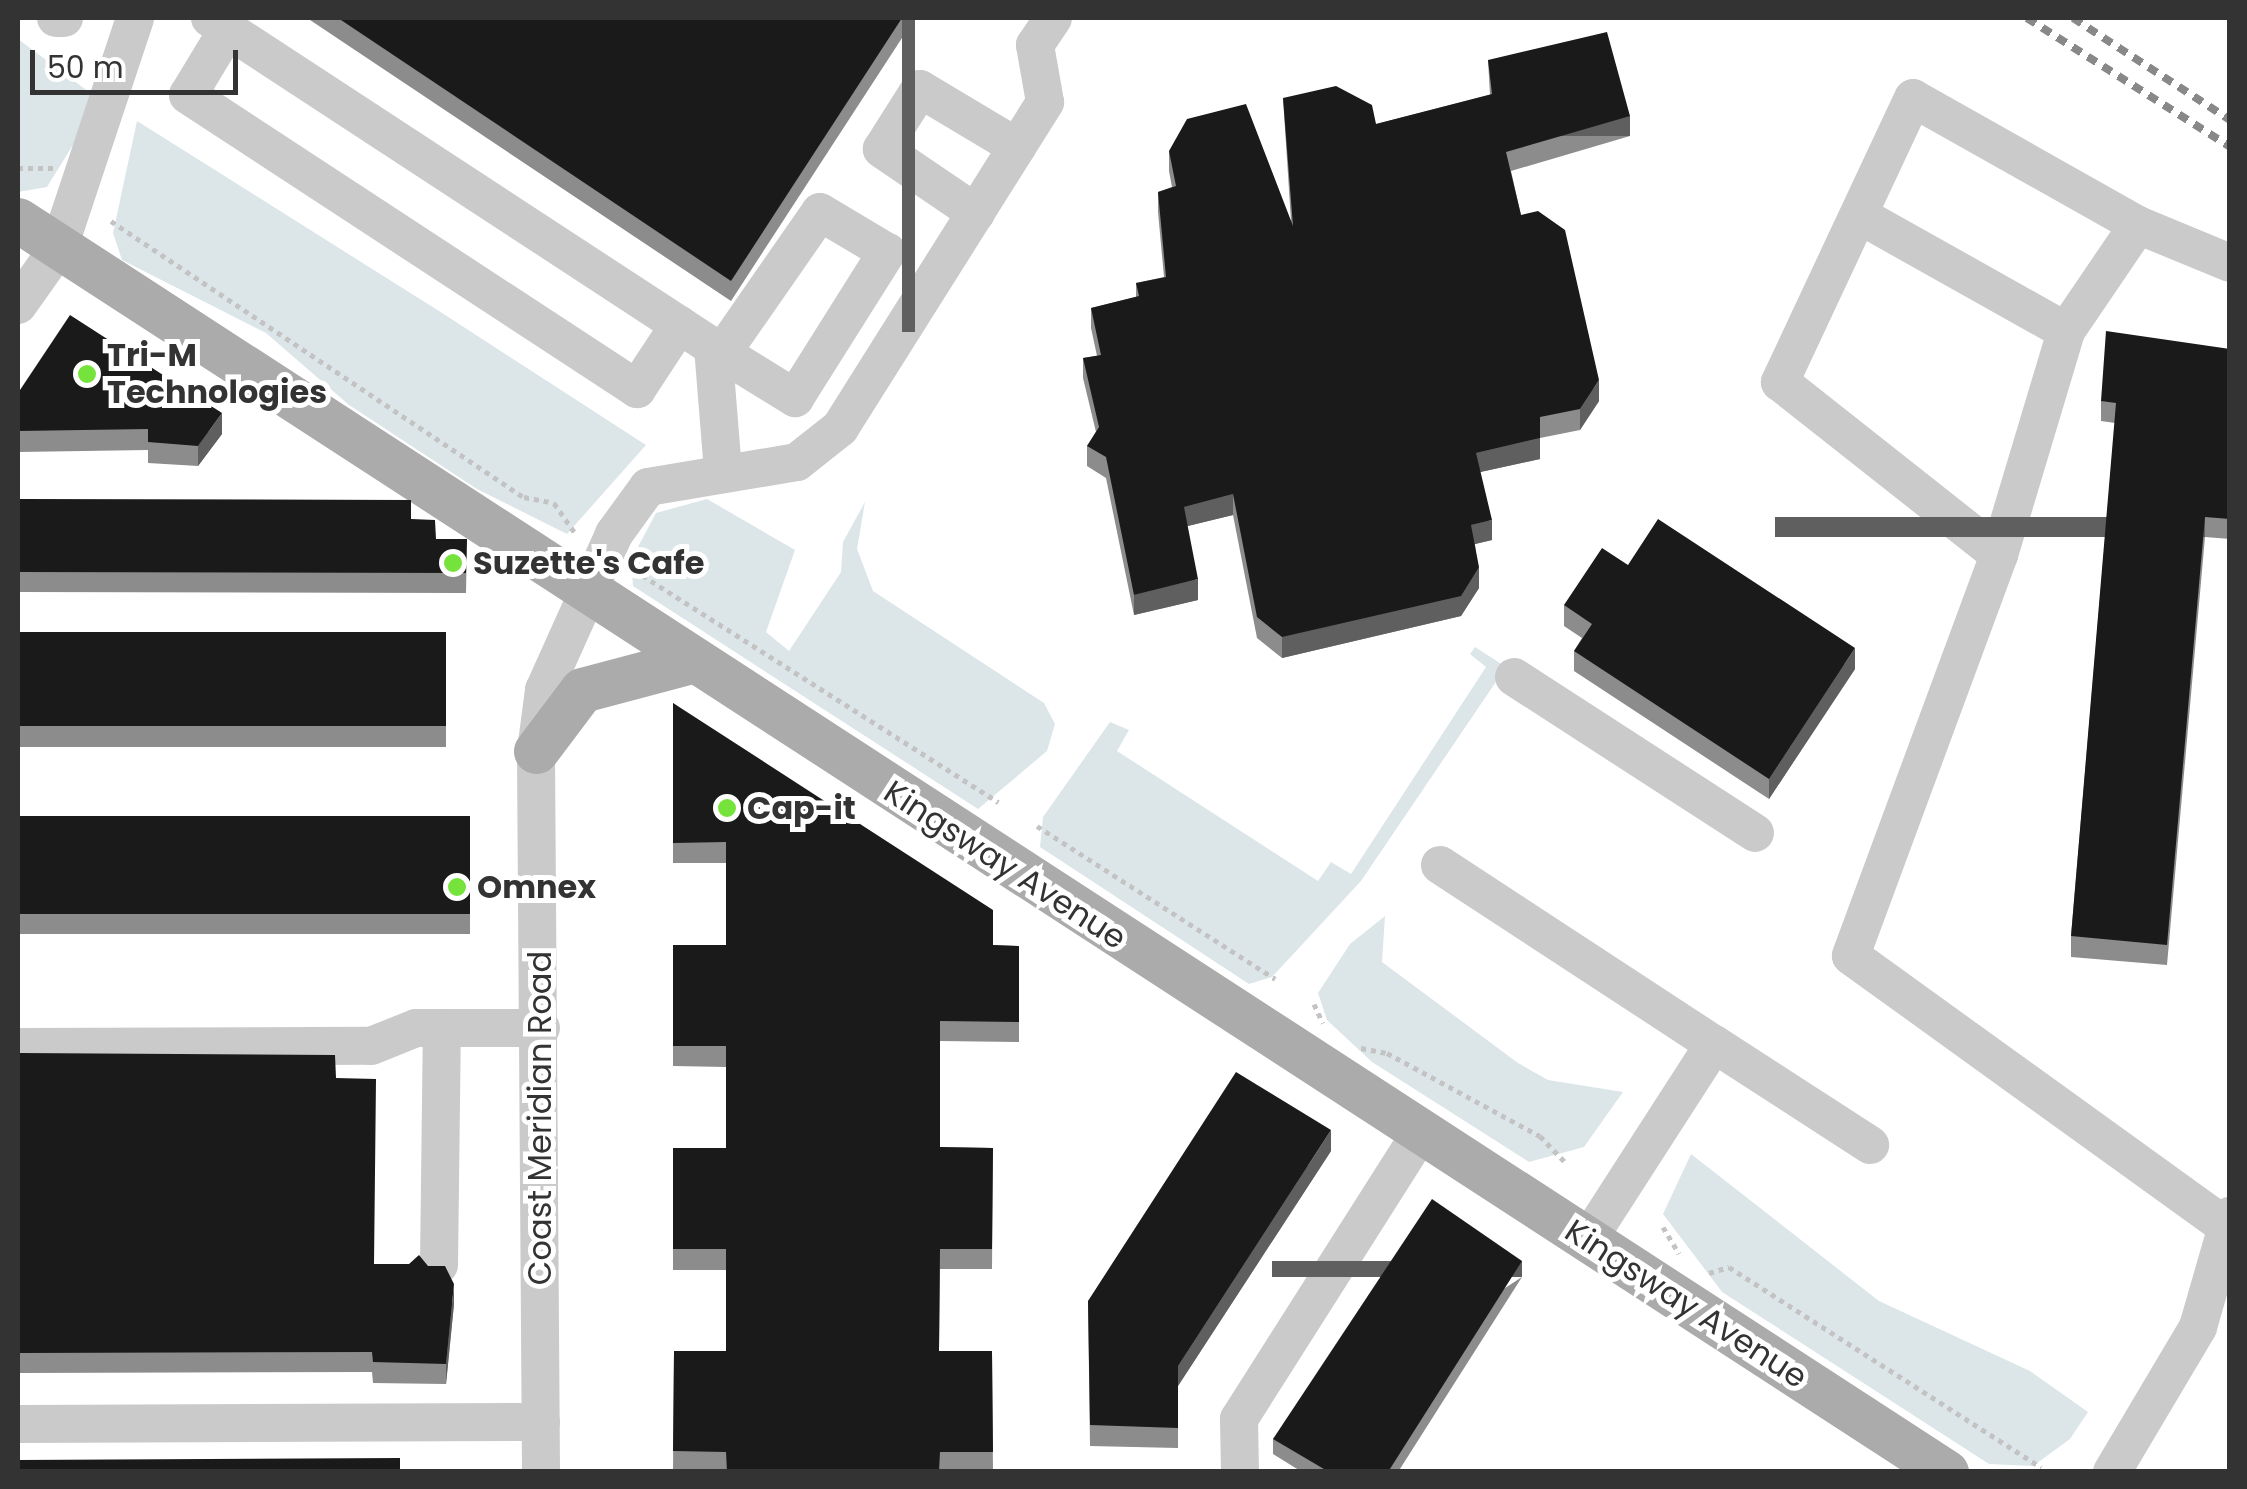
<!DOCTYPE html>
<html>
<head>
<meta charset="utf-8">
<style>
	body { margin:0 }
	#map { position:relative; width:2247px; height:1489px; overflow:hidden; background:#fff; font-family:Poppins,sans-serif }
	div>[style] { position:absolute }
	.green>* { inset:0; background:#dce6e9 }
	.path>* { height:5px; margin-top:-2.5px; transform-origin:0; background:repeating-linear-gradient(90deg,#c3c3c3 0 5px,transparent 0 10px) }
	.minor>* { height:38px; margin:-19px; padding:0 19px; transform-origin:19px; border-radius:19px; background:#cacaca }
	.major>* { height:45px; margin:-22.5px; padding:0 22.5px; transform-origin:22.5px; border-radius:22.5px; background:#ababab }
	.rail>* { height:8px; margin-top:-4px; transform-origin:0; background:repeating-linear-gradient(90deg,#888 0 10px,transparent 0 18px) }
	.wall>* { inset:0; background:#8c8c8c; transform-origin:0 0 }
	.shaded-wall>* { inset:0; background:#5f5f5f; transform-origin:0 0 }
	.building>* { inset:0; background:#1a1a1a; transform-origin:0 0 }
	.dots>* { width:28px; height:28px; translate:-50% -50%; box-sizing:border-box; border:5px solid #fff; border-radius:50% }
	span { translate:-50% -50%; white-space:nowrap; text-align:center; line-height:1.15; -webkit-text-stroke:10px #fff; paint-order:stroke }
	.poi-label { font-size:32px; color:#333; font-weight:700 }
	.left { translate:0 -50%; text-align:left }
	.street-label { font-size:32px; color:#333 }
	.frame { position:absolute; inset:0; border:20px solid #333; pointer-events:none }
	.scale { position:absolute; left:30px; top:50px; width:208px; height:45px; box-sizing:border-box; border:5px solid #333; border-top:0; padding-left:12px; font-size:30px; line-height:35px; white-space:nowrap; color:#333; -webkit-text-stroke:8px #fff; paint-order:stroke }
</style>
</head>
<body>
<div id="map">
	<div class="green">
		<i style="clip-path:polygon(18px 39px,93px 95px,89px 119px,47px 187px,18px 192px)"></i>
		<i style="clip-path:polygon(137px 121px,439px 311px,646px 445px,567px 534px,477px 489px,349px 405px,266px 333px,122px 260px,113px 233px)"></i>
		<i style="clip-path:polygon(707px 499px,795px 550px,766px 632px,789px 651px,841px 572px,843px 542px,865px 502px,857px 549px,873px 591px,1044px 703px,1055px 724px,1047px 751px,978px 809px,633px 586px,631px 560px,656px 513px)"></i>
		<i style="clip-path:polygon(1475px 647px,1506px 667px,1361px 881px,1272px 977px,1249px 984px,1040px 847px,1043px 817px,1110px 722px,1129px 730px,1117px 751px,1318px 881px,1331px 862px,1351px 874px,1486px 667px,1470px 654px)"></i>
		<i style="clip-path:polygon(1385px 916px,1382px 962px,1518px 1063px,1548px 1080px,1623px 1092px,1584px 1147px,1529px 1162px,1372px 1062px,1327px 1020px,1318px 993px,1350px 944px)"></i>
		<i style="clip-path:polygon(1691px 1154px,1879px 1301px,2030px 1371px,2088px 1412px,2070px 1439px,2033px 1466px,1989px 1464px,1722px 1292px,1663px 1214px)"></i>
	</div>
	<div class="path">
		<i style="left:18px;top:168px;width:36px"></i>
		<i style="left:111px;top:221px;width:497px;rotate:33.8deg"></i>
		<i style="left:524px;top:497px;width:31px;rotate:11deg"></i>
		<i style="left:554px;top:503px;width:38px;rotate:55deg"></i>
		<i style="left:634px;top:570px;width:432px;rotate:32.5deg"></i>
		<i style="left:1037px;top:826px;width:283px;rotate:32.7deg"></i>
		<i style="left:1314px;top:1004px;width:21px;rotate:65deg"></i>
		<i style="left:1361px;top:1048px;width:26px;rotate:11deg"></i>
		<i style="left:1387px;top:1053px;width:174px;rotate:28.5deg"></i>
		<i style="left:1540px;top:1136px;width:35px;rotate:46deg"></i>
		<i style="left:1663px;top:1227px;width:31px;rotate:59deg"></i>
		<i style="left:1709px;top:1273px;width:21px;rotate:-17deg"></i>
		<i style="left:1729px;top:1267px;width:371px;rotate:32.7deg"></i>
	</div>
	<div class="minor">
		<i style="left:56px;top:18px;width:8px"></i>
		<i style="left:210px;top:18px;width:601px;rotate:33.19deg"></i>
		<i style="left:713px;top:347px;width:123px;rotate:85.4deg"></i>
		<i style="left:228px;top:29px;width:77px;rotate:121.2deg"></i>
		<i style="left:188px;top:95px;width:537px;rotate:33.22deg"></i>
		<i style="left:637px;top:389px;width:77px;rotate:-56.7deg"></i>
		<i style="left:976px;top:213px;width:114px;rotate:-145.8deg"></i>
		<i style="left:882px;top:149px;width:71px;rotate:-57.7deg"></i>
		<i style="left:920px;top:89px;width:113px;rotate:30.9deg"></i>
		<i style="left:1859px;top:215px;width:237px;rotate:29.3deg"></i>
		<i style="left:2230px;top:263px;width:100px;rotate:-157.6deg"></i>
		<i style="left:2138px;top:225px;width:258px;rotate:-150.6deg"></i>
		<i style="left:1913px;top:98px;width:314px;rotate:115.1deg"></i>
		<i style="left:1780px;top:382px;width:279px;rotate:38.3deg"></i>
		<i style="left:1999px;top:555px;width:427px;rotate:110.3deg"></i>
		<i style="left:1851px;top:956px;width:467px;rotate:35.8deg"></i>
		<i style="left:18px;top:305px;width:71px;rotate:-54.7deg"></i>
		<i style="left:59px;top:247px;width:241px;rotate:-71.6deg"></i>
		<i style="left:713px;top:347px;width:11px;rotate:34deg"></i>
		<i style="left:722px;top:353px;width:86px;rotate:31.7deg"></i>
		<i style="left:795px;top:398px;width:173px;rotate:-57.8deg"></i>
		<i style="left:887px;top:252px;width:78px;rotate:-149.2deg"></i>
		<i style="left:820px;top:212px;width:172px;rotate:124.8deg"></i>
		<i style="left:1999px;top:555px;width:234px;rotate:-73.3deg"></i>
		<i style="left:2066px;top:331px;width:128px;rotate:-55.8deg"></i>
		<i style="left:1514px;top:677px;width:287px;rotate:32.9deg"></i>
		<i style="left:1440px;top:865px;width:327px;rotate:33.2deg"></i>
		<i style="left:1714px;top:1044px;width:234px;rotate:122.8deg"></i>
		<i style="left:1714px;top:1044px;width:186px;rotate:32.9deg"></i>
		<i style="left:18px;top:1047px;width:353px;rotate:-0.2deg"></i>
		<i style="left:371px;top:1046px;width:48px;rotate:-21.8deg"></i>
		<i style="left:416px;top:1028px;width:125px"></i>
		<i style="left:439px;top:1265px;width:237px;rotate:-89.3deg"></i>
		<i style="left:18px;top:1424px;width:523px;rotate:-0.22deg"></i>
		<i style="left:541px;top:1472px;width:721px;rotate:-90.4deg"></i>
		<i style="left:536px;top:751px;width:62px;rotate:-82.5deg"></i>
		<i style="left:544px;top:690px;width:171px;rotate:-65.8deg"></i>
		<i style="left:614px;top:534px;width:58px;rotate:-54.1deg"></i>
		<i style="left:648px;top:487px;width:151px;rotate:-9.5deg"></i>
		<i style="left:797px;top:462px;width:55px;rotate:-38.3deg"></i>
		<i style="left:840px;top:428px;width:385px;rotate:-57.8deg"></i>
		<i style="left:1045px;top:102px;width:58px;rotate:-100deg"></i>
		<i style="left:1035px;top:45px;width:32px;rotate:-56deg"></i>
		<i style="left:1240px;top:1472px;width:53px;rotate:-91.1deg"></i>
		<i style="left:1239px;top:1419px;width:338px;rotate:-57.6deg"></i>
		<i style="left:2112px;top:1472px;width:169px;rotate:-59.3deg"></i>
		<i style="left:2198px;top:1327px;width:116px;rotate:-73.9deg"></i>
	</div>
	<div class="major">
		<i style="left:18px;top:220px;width:2299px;rotate:33deg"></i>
		<i style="left:536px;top:751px;width:76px;rotate:-53deg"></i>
		<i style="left:582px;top:690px;width:113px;rotate:-14.9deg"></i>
	</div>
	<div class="rail">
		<i style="left:2027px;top:18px;width:241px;rotate:32.4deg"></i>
		<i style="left:2073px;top:18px;width:187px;rotate:33deg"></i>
	</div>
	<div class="wall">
		<i style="clip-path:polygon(307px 18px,915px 18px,731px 301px)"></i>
		<i style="clip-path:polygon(1488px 60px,1630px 136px,1511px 171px,1521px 215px,1599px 401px,1580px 430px,1540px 438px,1540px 459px,1480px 472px,1492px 540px,1475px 544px,1479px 588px,1461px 616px,1282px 658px,1257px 638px,1233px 515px,1187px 526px,1198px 600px,1134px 615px,1106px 478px,1087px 466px,1087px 446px,1096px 432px,1083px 378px,1083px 358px,1097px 356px,1091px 328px,1091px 308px,1136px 297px,1136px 283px,1164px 277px,1158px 212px,1158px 192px,1172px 187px,1169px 171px,1169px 151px,1291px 221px,1283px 98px,1376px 124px,1490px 95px)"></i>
		<i style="clip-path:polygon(2230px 349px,2230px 539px,2205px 537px,2167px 965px,2071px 957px,2071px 936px,2115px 423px,2101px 421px,2101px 401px)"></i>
		<i style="clip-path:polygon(18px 393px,222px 434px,198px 466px,148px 463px,148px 450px,18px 452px)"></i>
		<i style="clip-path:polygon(18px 499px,411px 519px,436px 539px,467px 539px,466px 593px,18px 592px)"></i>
		<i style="clip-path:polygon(1628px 565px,1855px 669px,1769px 799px,1574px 671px,1574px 651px,1582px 638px,1564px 626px,1564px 605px)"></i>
		<i style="left:18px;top:632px;width:428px;height:115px"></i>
		<i style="clip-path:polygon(673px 703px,993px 945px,1019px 946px,1019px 1042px,940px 1041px,940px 1147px,993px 1148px,992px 1269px,940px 1269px,939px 1351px,992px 1351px,993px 1472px,673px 1472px,674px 1351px,726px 1351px,726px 1270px,673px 1270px,673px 1148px,726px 1148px,726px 1067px,673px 1066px,673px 945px,726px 945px,726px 863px,673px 863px)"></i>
		<i style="left:18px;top:816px;width:452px;height:118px"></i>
		<i style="clip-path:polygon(18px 1053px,336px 1078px,374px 1264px,454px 1304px,446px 1384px,373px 1383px,372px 1372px,18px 1373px)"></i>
		<i style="clip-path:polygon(1331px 1151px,1178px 1386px,1178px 1448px,1090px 1446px,1088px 1301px)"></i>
		<i style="clip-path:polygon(1522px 1277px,1398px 1472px,1302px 1472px,1273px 1454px,1273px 1439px)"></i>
	</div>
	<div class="shaded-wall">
		<i style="left:902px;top:18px;width:13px;height:314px"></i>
		<i style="left:1630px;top:116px;width:20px;height:129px;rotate:90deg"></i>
		<i style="clip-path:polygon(1599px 380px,1599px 401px,1580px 430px,1580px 409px)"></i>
		<i style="clip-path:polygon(222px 413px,222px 434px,198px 466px,198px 446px)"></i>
		<i style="clip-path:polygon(1540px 438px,1540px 459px,1476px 473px,1476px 453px)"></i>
		<i style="clip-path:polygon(1233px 494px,1233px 515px,1184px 527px,1184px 507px)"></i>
		<i style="left:2205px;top:517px;width:20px;height:430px;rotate:90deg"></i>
		<i style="clip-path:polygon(1492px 520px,1492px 540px,1471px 545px,1471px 525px)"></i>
		<i style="clip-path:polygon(1479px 567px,1479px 588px,1461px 616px,1282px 658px,1282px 637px)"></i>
		<i style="clip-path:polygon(1198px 579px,1198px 600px,1134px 615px,1134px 595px)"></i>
		<i style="clip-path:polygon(1855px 648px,1855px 669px,1769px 799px,1769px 779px)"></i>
		<i style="clip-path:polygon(1331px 1130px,1331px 1151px,1178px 1386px,1178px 1366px)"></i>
		<i style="left:1522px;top:1261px;width:16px;height:250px;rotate:90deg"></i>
		<i style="clip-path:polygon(454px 1284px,454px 1304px,446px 1384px,446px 1364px)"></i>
	</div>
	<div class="building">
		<i style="clip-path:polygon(338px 18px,902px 18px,731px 281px)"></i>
		<i style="clip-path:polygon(1607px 32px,1630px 116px,1506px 152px,1521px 215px,1538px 211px,1565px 230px,1599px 380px,1580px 409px,1540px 417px,1540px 438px,1476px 453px,1492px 520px,1471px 525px,1479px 567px,1461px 596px,1282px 637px,1257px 617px,1233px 494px,1184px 507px,1198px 579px,1134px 595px,1106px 457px,1087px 446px,1099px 427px,1083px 358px,1101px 355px,1091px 308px,1139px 296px,1136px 283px,1166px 277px,1158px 192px,1176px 186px,1169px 151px,1187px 119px,1246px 104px,1293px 226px,1283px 98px,1336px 86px,1372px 105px,1376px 124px,1492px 94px,1488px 60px)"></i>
		<i style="clip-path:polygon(70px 315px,222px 413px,198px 446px,148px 442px,148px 429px,18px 431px,18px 393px)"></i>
		<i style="clip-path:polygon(2106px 331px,2230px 349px,2230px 519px,2205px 517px,2167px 945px,2071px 936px,2116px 403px,2101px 401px)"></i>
		<i style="clip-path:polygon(18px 499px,411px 500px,411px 519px,435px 520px,436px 539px,467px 539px,466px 573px,18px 572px)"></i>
		<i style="clip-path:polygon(1658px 519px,1855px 648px,1769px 779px,1574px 651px,1592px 624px,1564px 605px,1602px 548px,1628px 565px)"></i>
		<i style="left:18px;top:632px;width:428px;height:94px"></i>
		<i style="clip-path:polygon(673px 703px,993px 910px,993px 945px,1019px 946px,1019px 1022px,940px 1021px,940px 1147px,993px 1148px,992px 1249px,940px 1249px,939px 1351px,992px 1351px,993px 1452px,940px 1452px,939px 1472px,727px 1472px,726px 1452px,673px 1451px,674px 1351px,726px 1351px,726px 1249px,673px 1249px,673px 1148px,726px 1148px,726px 1046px,673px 1046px,673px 945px,726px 945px,726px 842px,673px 843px)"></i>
		<i style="left:18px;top:816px;width:452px;height:98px"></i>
		<i style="clip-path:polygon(18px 1053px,335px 1055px,336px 1078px,376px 1079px,374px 1264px,409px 1264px,419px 1255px,428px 1266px,445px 1266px,454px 1284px,446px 1364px,373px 1362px,372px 1352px,18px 1353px)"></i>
		<i style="clip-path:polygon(1236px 1072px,1331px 1130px,1178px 1366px,1178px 1428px,1090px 1425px,1088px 1301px)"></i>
		<i style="clip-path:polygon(1432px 1199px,1522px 1261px,1388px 1472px,1329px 1472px,1273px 1439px)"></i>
		<i style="clip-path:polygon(400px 1458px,400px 1472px,18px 1472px,18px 1460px)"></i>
	</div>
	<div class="dots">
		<i style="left:87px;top:374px;background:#76e23c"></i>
		<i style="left:453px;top:563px;background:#76e23c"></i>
		<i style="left:727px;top:808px;background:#76e23c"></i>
		<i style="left:457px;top:887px;background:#76e23c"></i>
	</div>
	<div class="poi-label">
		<span class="left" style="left:107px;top:374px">Tri-M<br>Technologies</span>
		<span class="left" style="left:473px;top:563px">Suzette's Cafe</span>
		<span class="left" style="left:747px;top:808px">Cap-it</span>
		<span class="left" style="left:477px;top:887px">Omnex</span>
	</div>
	<div class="street-label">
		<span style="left:1005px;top:865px;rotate:33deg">Kingsway Avenue</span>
		<span style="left:540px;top:1118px;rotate:-90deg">Coast Meridian Road</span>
		<span style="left:1686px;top:1304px;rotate:33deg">Kingsway Avenue</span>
	</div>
	<div class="frame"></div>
	<div class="scale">50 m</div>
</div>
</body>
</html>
